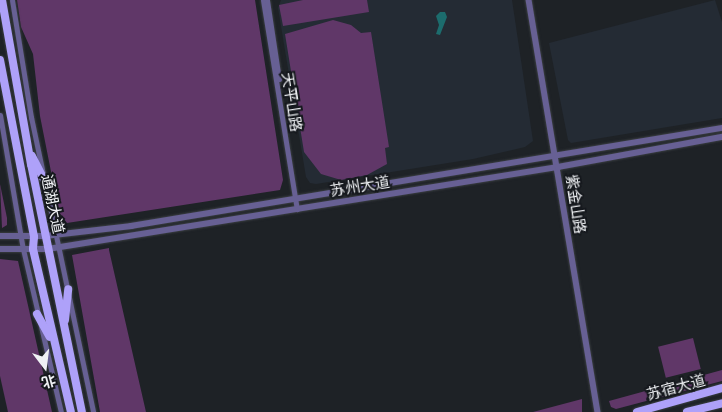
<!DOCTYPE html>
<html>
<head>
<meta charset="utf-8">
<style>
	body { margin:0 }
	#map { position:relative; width:722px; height:412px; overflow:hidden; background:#1e2226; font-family:"Golos Text","Noto Sans SC",sans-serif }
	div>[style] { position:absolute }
	.built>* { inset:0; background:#242b34 }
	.green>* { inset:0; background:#603768; transform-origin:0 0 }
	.water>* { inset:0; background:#1c6c6d }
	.roads { filter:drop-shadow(0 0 1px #3b3f43) drop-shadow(0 0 1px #3b3f43) }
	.minor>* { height:5px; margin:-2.5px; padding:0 2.5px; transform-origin:2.5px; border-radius:2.5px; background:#676094 }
	.tertiary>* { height:5.5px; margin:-2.75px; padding:0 2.75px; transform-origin:2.75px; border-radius:2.75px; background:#676094 }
	.primary>* { height:8px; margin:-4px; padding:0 4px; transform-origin:4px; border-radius:4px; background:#aea1f9 }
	span { translate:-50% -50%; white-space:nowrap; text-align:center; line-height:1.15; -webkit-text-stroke:4px #15181d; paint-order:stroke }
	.street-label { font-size:15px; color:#eff1f4 }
	.north { position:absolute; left:20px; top:342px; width:50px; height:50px; -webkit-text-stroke:4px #15181d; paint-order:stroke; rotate:165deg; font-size:14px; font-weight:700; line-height:20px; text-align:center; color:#eff1f4 }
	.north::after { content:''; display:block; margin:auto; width:18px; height:22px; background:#eff1f4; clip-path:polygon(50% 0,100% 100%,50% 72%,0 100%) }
</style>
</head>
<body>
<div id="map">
	<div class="built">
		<i style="clip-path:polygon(281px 0,512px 0,533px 141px,525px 147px,473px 159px,316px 184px,310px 183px,306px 177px,278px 8px)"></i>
		<i style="clip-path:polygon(715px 0,722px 22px,722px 118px,571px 143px,568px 140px,549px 43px)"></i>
	</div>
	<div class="green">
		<i style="clip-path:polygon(17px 0,255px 0,283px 180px,280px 190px,67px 223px,59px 212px,40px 116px,33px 54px,21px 27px)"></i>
		<i style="clip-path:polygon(303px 0,367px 0,369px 12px,283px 26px,279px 5px)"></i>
		<i style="clip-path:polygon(333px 20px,351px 25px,361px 33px,371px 32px,389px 147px,385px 148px,387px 164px,367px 175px,341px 180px,321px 174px,304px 152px,285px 34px)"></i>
		<i style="clip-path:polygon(0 184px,7px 218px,7px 225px,2px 228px)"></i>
		<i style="clip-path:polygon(109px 248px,109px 250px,146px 412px,100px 412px,72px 255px)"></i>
		<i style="clip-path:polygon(0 259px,18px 261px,52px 412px,8px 412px,0 376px)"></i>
		<i style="left:693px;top:338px;width:32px;height:36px;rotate:76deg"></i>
		<i style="clip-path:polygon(722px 370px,722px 381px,616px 409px,611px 407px,609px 401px)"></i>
		<i style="clip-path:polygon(582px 399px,582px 412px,533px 412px)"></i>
	</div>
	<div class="water">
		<i style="clip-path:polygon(440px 12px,445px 12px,447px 17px,440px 35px,436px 34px,439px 25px,436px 16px)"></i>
	</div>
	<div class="roads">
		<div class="minor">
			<i style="left:12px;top:0;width:119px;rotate:80.8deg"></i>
			<i style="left:31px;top:117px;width:301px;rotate:78.1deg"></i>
			<i style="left:263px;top:0;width:212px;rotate:80.8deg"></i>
			<i style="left:267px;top:0;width:80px;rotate:81.4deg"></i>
			<i style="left:0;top:115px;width:136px;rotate:80.3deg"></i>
			<i style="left:23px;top:249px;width:167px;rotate:76.9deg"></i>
		</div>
		<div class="tertiary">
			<i style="left:529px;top:0;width:418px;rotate:80.5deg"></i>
			<i style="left:0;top:236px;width:45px"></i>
			<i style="left:45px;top:236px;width:87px;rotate:-6.6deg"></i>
			<i style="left:131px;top:226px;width:599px;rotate:-9.42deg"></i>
			<i style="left:0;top:249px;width:48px"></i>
			<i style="left:48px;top:249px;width:517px;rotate:-9.13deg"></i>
			<i style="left:558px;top:167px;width:167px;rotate:-10.4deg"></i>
		</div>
		<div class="primary">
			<i style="left:2px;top:0;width:167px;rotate:80deg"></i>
			<i style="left:31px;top:164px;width:253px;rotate:78.4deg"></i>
			<i style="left:0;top:60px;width:180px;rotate:79.1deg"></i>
			<i style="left:34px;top:237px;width:12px;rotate:95deg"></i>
			<i style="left:33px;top:249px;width:167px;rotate:76.9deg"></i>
			<i style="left:32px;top:156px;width:34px;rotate:63deg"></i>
			<i style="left:37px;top:314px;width:26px;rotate:61deg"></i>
			<i style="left:65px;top:320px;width:31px;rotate:-84deg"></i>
			<i style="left:637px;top:412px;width:88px;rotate:-15.8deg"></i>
			<i style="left:687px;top:412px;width:36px;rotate:-14deg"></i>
		</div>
	</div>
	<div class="street-label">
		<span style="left:292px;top:102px;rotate:81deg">天平山路</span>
		<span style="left:360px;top:186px;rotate:-9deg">苏州大道</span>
		<span style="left:53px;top:204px;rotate:78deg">通湖大道</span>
		<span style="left:576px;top:204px;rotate:81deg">紫金山路</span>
		<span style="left:676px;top:387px;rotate:-15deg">苏宿大道</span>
	</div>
	<div class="north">北</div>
</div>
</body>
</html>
